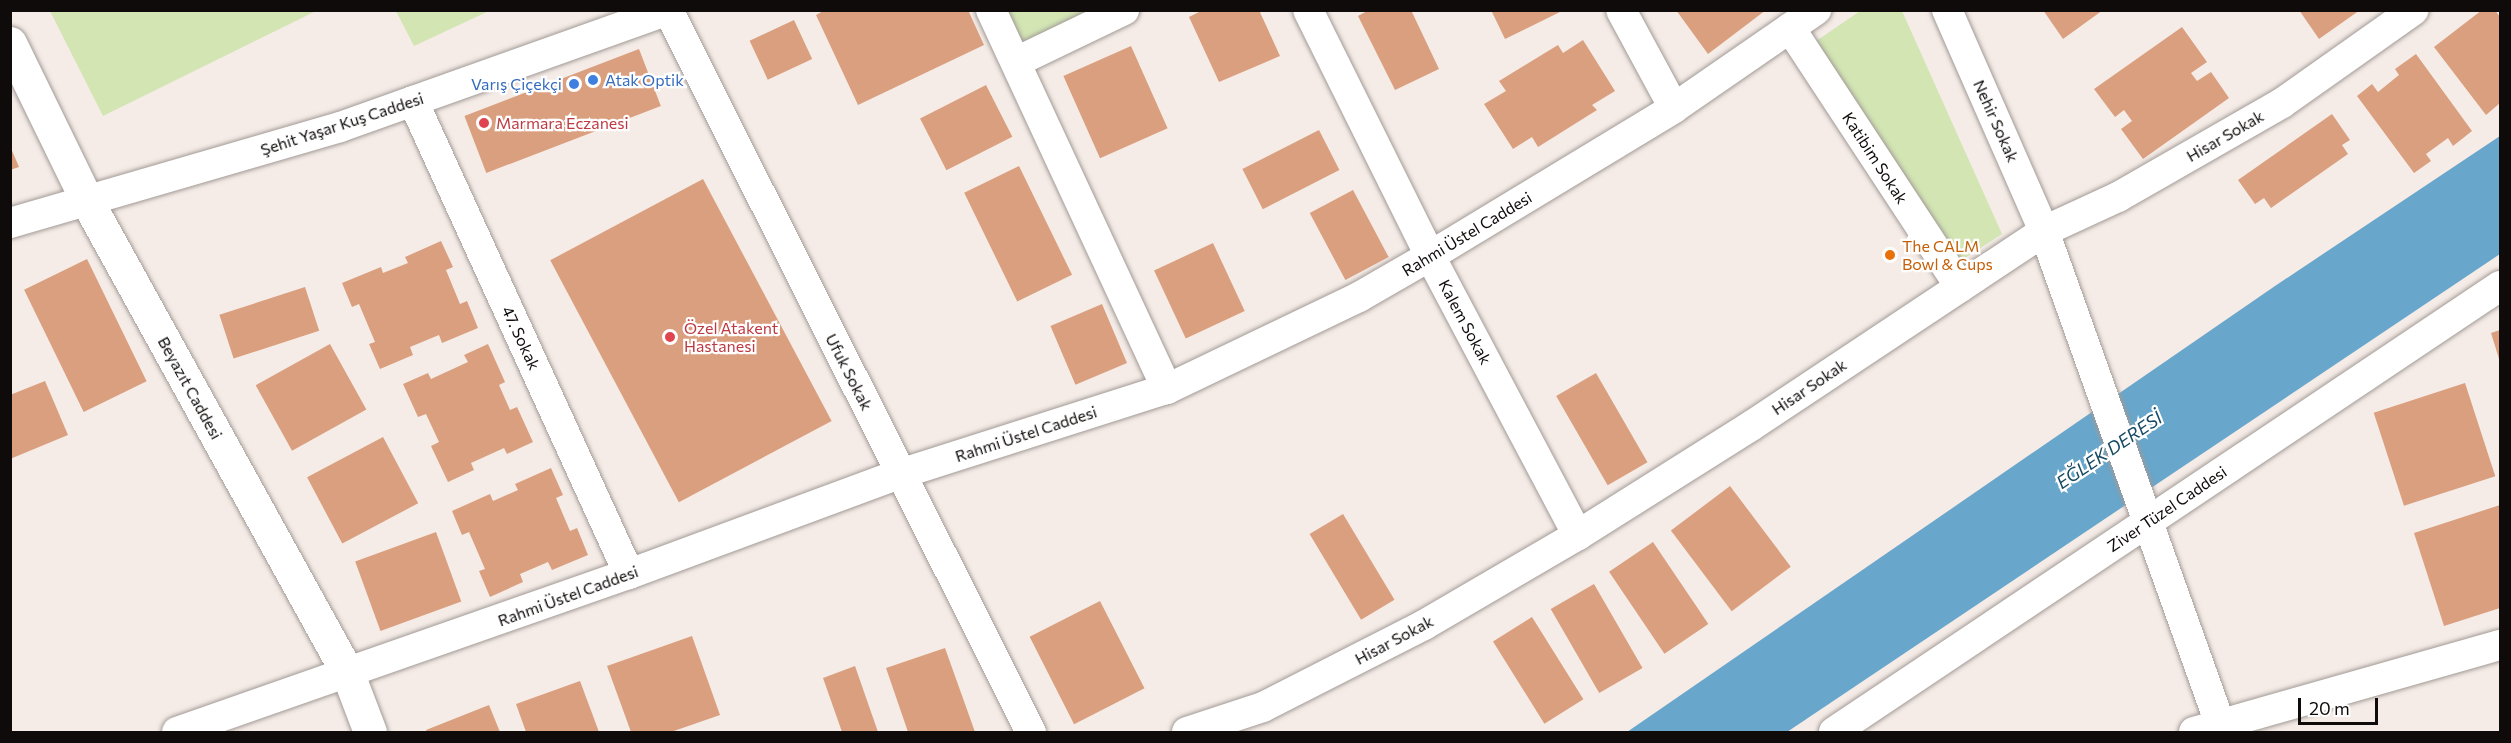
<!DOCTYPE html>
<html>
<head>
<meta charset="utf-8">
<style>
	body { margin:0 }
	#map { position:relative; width:2511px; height:743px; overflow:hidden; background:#f5ece7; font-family:Commissioner,sans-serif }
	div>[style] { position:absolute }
	.green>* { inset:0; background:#d2e5b3 }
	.water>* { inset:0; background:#68a6cb }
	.building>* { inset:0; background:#da9f7e; transform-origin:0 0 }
	.roads { filter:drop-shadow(0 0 2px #a29a96) drop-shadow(0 0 2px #a29a96) }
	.minor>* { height:30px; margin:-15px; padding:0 15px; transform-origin:15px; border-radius:15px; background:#fff }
	.tertiary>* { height:33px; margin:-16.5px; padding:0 16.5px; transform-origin:16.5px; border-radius:16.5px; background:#fff }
	.dots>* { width:16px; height:16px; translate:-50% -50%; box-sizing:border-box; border:3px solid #fff; border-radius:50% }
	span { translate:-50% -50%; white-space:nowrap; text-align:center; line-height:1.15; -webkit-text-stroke:4.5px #fff; paint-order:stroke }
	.shop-label { font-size:16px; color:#366cbe }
	.left { translate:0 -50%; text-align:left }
	.right { translate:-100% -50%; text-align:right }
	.street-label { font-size:16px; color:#0e0b0a }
	.health-label { font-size:16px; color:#be3a42 }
	.food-label { font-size:16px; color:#c56008 }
	.water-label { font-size:18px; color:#174963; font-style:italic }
	.frame { position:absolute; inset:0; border:12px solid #0e0b0a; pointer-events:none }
	.scale { position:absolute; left:2298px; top:698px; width:80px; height:27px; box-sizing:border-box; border:3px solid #0e0b0a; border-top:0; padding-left:8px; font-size:18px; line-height:21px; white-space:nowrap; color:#0e0b0a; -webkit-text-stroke:4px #fff; paint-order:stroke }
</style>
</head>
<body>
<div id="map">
	<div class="green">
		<i style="clip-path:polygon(50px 11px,316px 11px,103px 116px)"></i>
		<i style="clip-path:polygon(396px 11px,489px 11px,414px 46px)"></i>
		<i style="clip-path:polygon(1005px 11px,1099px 11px,1023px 47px)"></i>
		<i style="clip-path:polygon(1860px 11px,1902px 11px,2002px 234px,1951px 267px,1809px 46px)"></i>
	</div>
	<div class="water">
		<i style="clip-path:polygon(2500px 136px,2500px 254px,1787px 732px,1627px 732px,2275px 286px)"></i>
	</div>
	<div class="building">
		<i style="clip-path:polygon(825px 10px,968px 10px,984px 45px,858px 105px,816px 15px)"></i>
		<i style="clip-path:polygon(1203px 10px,1259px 10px,1280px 56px,1219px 82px,1189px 17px)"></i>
		<i style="clip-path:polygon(1369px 10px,1411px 10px,1439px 69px,1395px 90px,1358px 16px)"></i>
		<i style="clip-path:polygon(1491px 10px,1564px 10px,1505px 39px)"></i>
		<i style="clip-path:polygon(1676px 10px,1766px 10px,1708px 54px)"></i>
		<i style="clip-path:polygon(2043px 10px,2103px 10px,2063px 39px)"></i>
		<i style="clip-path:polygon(2299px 10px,2360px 10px,2319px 39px)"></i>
		<i style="clip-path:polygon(2482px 10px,2495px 10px,2500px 17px,2500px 103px,2486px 115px,2434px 47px)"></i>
		<i style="left:794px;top:20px;width:43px;height:49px;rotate:65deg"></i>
		<i style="clip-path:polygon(2182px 27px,2207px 62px,2191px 73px,2197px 81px,2211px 72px,2229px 98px,2143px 159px,2121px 129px,2132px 121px,2124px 110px,2115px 117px,2094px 89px)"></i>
		<i style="clip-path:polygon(1583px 40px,1615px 91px,1592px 105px,1597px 110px,1538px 147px,1532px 137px,1513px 149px,1484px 104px,1506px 91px,1499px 81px,1558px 45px,1563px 53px)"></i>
		<i style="left:1131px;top:46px;width:90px;height:74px;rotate:66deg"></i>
		<i style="left:639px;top:49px;width:61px;height:187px;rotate:69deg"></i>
		<i style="clip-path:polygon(2416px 54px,2472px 131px,2453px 146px,2448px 138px,2426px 154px,2431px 161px,2414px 173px,2357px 96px,2372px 84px,2378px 92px,2399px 75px,2395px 69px)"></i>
		<i style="left:986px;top:85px;width:58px;height:74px;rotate:63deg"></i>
		<i style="clip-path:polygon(2332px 114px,2350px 140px,2342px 145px,2348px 154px,2271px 208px,2264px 198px,2255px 204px,2238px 180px)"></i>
		<i style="left:1319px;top:130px;width:45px;height:86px;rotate:63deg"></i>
		<i style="clip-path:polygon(10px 146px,19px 167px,10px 170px)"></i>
		<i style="left:1019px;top:166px;width:121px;height:61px;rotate:64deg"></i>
		<i style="left:703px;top:179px;width:274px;height:173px;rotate:62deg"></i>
		<i style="left:1353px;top:190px;width:76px;height:49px;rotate:62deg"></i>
		<i style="clip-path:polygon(441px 241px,453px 267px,446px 270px,460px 304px,467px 301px,478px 328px,442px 343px,439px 335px,410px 347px,413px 355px,380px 369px,369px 344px,375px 342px,359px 304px,352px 307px,342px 283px,381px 267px,383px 273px,408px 263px,405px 257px)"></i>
		<i style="left:1213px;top:243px;width:75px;height:65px;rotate:65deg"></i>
		<i style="left:87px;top:259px;width:136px;height:70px;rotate:64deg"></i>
		<i style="left:305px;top:287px;width:46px;height:90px;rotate:72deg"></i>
		<i style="left:1102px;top:304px;width:64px;height:56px;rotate:67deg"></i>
		<i style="clip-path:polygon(2500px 330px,2500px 362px,2491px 333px)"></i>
		<i style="left:330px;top:344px;width:75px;height:85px;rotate:61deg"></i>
		<i style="clip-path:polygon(488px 344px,505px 382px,499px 385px,510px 410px,517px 407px,533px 442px,507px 454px,504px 448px,471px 463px,474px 470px,448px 482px,431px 446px,439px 442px,426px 414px,418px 417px,403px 384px,428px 373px,431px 379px,468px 362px,464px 355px)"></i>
		<i style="left:1596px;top:373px;width:103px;height:46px;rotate:60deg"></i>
		<i style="clip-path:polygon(45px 381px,68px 435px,10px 459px,10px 395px)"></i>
		<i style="left:2465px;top:383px;width:98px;height:96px;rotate:72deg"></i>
		<i style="left:383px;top:437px;width:75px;height:86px;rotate:62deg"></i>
		<i style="clip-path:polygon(551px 468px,563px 495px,556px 498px,570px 531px,577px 528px,588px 555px,552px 570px,548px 562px,520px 574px,523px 582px,490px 597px,479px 571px,485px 569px,469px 532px,462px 535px,452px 511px,490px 494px,493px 501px,518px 490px,515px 484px)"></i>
		<i style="left:1730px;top:486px;width:101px;height:74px;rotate:53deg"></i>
		<i style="clip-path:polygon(2500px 505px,2500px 608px,2444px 626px,2414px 533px)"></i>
		<i style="left:1343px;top:514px;width:100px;height:39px;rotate:59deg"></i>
		<i style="left:436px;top:532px;width:74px;height:86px;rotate:70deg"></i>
		<i style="left:1653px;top:542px;width:99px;height:53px;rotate:56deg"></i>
		<i style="left:1594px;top:584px;width:97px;height:50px;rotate:60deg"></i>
		<i style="left:1100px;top:601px;width:98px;height:79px;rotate:63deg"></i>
		<i style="left:1532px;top:617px;width:97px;height:46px;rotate:58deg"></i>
		<i style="clip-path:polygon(692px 636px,720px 715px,671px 732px,631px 732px,607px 666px)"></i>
		<i style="clip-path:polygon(945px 648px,975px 732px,908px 732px,886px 668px)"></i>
		<i style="clip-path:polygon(855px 666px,878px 732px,842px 732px,823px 678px)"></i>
		<i style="clip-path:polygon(580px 681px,599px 732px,526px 732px,516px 704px)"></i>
		<i style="clip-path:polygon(489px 705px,500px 732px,427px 732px,426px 730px)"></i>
	</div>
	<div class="roads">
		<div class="minor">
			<i style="left:668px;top:10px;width:808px;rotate:63.31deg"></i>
			<i style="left:991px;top:10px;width:418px;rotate:65.1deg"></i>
			<i style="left:1308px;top:10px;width:275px;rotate:63.6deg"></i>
			<i style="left:1430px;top:256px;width:316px;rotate:62.1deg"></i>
			<i style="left:1621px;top:10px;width:111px;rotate:61.6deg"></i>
			<i style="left:1947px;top:10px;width:241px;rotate:66.3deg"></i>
			<i style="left:2044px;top:231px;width:532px;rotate:70.34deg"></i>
			<i style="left:1790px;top:28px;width:310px;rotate:56.7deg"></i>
			<i style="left:1016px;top:62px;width:120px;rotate:-25.7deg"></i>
			<i style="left:413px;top:101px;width:520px;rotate:65.46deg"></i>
			<i style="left:10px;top:223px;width:344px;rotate:-16.2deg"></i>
			<i style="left:340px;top:127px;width:349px;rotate:-19.6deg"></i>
			<i style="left:177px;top:732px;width:479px;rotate:-19.3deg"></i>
			<i style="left:629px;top:574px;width:289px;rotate:-20.3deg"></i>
			<i style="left:900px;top:474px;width:280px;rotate:-17.7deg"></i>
			<i style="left:1167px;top:389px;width:213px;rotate:-25.6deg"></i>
			<i style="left:1359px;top:297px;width:82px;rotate:-30deg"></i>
			<i style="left:1430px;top:256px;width:285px;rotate:-31.2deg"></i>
			<i style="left:1674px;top:108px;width:173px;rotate:-34.6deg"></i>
			<i style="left:1187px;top:732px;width:80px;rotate:-18.2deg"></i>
			<i style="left:1263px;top:707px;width:181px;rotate:-27deg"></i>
			<i style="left:1424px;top:625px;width:178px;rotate:-30.3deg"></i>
			<i style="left:1578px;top:535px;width:204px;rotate:-32.2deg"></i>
			<i style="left:1751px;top:426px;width:352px;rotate:-33.6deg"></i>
			<i style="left:2044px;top:231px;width:81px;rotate:-24.7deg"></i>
			<i style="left:2118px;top:197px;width:189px;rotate:-29.8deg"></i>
			<i style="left:2282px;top:103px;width:161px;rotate:-35.2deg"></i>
			<i style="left:1834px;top:732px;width:802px;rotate:-33.81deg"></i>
			<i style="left:2194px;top:732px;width:318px;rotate:-15.9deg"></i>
		</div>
		<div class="tertiary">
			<i style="left:10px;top:43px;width:176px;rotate:64deg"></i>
			<i style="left:87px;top:201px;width:540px;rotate:61.11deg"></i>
			<i style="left:348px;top:674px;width:62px;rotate:69.2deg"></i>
		</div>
	</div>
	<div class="dots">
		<i style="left:593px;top:80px;background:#3f7fe0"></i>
		<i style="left:574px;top:84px;background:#3f7fe0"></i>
		<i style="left:484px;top:123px;background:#e0444e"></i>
		<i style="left:1890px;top:255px;background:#e8710a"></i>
		<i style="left:670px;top:337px;background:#e0444e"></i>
	</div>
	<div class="shop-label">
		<span class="left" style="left:605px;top:80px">Atak Optik</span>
		<span class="right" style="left:562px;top:84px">Varış Çiçekçi</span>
	</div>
	<div class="street-label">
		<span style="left:1996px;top:121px;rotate:66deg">Nehir Sokak</span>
		<span style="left:342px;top:124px;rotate:-18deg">Şehit Yaşar Kuş Caddesi</span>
		<span style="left:2225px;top:136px;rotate:-30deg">Hisar Sokak</span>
		<span style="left:1875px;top:158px;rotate:57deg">Katibim Sokak</span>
		<span style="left:1467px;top:234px;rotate:-31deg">Rahmi Üstel Caddesi</span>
		<span style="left:1465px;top:322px;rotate:62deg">Kalem Sokak</span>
		<span style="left:521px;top:338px;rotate:65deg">47. Sokak</span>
		<span style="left:849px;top:372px;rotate:63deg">Ufuk Sokak</span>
		<span style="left:1809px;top:387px;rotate:-34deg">Hisar Sokak</span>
		<span style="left:190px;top:388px;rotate:61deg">Beyazıt Caddesi</span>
		<span style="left:1026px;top:434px;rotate:-18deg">Rahmi Üstel Caddesi</span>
		<span style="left:2167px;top:509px;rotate:-34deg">Ziver Tüzel Caddesi</span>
		<span style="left:568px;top:596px;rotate:-20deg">Rahmi Üstel Caddesi</span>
		<span style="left:1394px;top:640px;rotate:-28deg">Hisar Sokak</span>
	</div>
	<div class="health-label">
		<span class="left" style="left:496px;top:123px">Marmara Eczanesi</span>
		<span class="left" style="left:684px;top:337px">Özel Atakent<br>Hastanesi</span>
	</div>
	<div class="food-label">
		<span class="left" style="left:1902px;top:255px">The CALM<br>Bowl &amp; Cups</span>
	</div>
	<div class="water-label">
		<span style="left:2109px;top:450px;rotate:-34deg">EĞLEK DERESİ</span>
	</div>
	<div class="frame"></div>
	<div class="scale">20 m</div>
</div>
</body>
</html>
